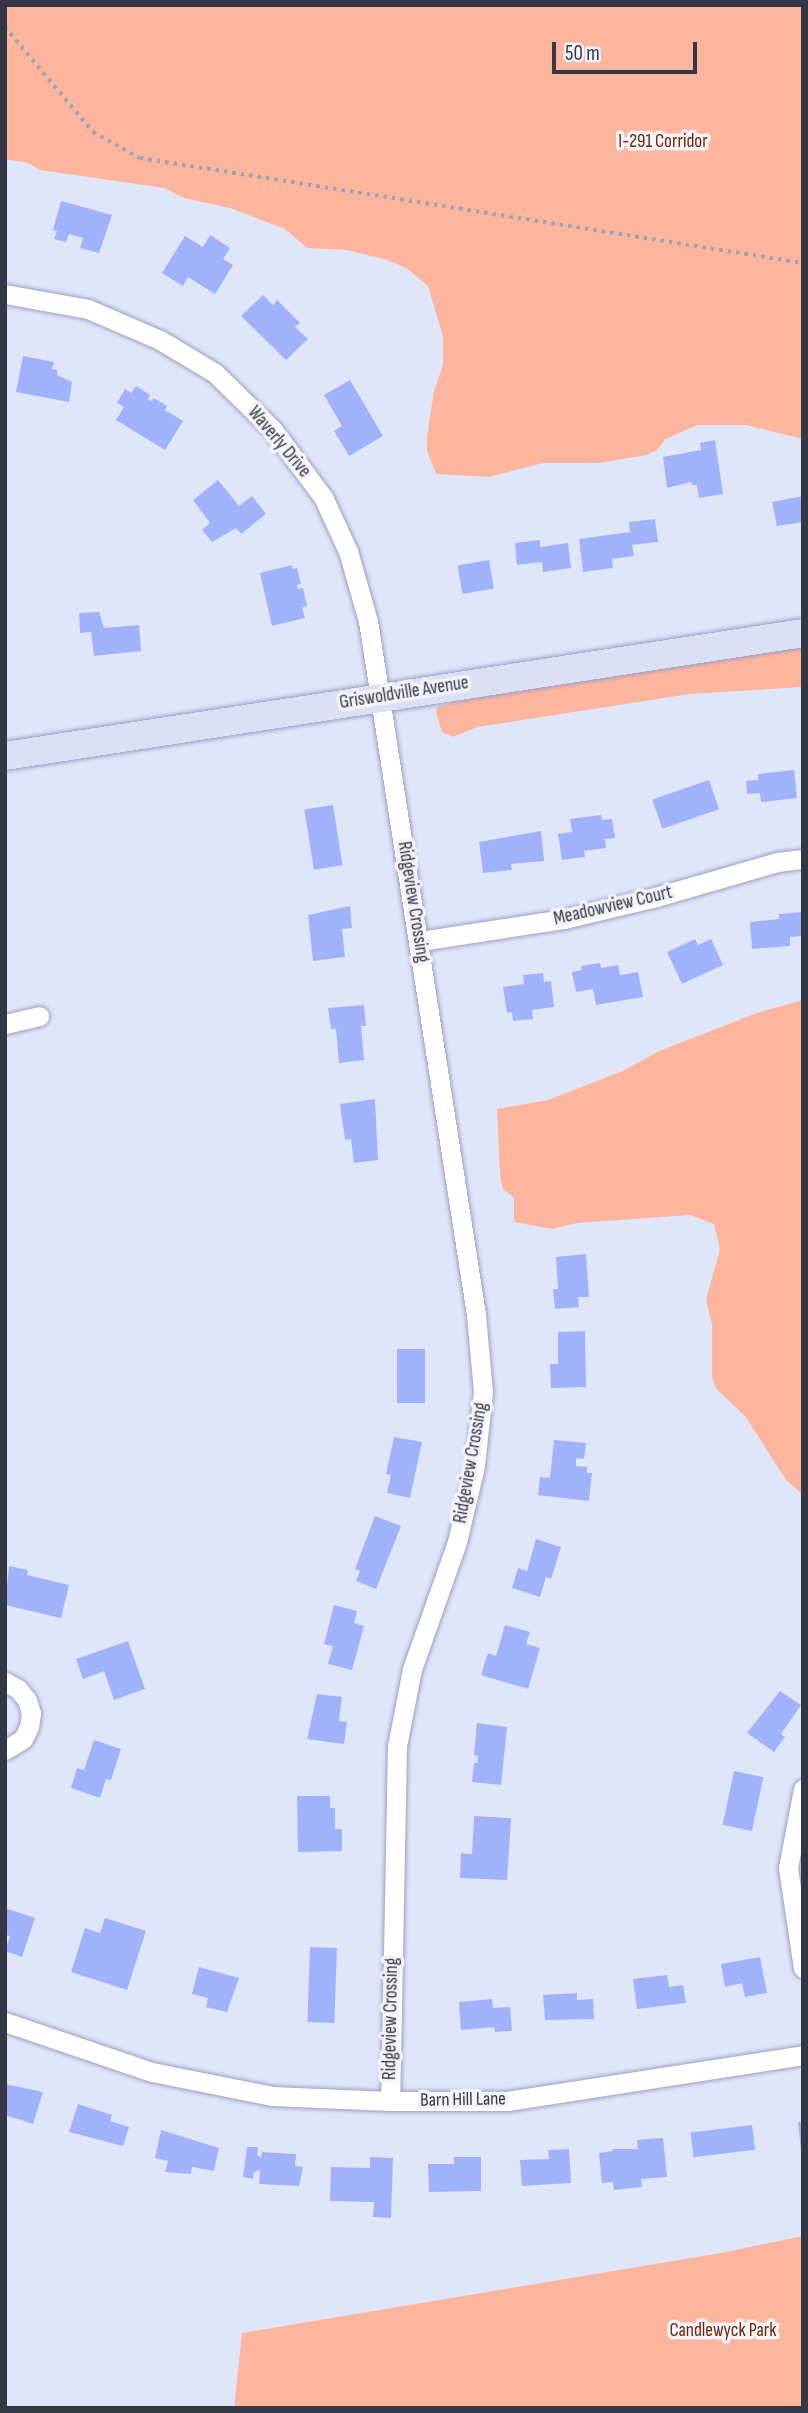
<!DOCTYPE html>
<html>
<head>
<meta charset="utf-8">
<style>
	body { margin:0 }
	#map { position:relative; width:808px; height:2413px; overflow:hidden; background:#e0e6fa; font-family:"Sofia Sans Condensed",sans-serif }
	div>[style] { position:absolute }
	.green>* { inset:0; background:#fdb69d }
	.building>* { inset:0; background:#a1b2fc; transform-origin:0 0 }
	.path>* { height:3.5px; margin-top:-1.75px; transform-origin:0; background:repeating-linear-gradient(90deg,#9fa3b5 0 3.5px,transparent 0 8.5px) }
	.roads { filter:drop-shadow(0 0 2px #99a1c0) drop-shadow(0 0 2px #99a1c0) }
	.street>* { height:19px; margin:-9.5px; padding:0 9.5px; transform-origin:9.5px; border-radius:9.5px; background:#fff }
	.secondary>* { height:28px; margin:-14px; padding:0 14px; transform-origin:14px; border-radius:14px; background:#dce0f5 }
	span { translate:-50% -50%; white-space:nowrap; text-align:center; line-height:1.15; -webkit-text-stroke:7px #f2f4fa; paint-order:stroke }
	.park-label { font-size:19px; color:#6e2606 }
	.street-label { font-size:19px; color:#343744 }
	.frame { position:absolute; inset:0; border:7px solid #343744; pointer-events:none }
	.scale { position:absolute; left:552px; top:42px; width:145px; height:32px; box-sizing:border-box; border:4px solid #343744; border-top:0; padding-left:9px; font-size:21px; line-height:24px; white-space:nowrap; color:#343744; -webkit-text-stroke:5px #f2f4fa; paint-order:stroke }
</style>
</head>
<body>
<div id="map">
	<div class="green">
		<i style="clip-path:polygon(5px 5px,803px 5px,803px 439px,746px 425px,697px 425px,666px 439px,657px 450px,647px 455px,598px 463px,543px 463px,489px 477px,436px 474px,427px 451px,427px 437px,434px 391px,443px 365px,443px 337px,428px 286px,406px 268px,387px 260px,347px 250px,307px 248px,285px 229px,230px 208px,184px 198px,164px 188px,40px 170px,28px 163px,5px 159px)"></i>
		<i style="clip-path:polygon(803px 647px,803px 687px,690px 694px,477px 727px,453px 737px,442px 732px,436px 713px,437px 707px,463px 700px)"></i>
		<i style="clip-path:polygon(803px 1000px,803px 1495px,786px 1480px,745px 1416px,716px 1389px,712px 1377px,712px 1325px,706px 1299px,720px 1249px,714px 1224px,690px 1215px,577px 1223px,552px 1229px,514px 1222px,514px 1198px,503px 1189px,500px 1175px,497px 1109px,548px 1100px,623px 1071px,659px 1051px,757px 1013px)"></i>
		<i style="clip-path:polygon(803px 2236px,803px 2408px,234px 2408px,242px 2333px,721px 2253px)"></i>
	</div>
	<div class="building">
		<i style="clip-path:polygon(61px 201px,112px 215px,99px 253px,80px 248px,83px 238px,69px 234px,66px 242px,54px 239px,57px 231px,53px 230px)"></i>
		<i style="clip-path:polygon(210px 235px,230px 248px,223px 259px,233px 265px,215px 294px,188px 277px,183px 286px,162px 273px,185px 236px,203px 247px)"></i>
		<i style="clip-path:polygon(263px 295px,273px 305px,277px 300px,300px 323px,295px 327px,308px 339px,286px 360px,241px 316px)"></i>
		<i style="clip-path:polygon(23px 356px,54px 362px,52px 369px,57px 370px,57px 375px,72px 382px,69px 402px,16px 392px)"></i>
		<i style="clip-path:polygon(350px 380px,383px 436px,349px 456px,334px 431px,342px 426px,324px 395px)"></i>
		<i style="clip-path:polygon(136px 386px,150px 395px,148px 399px,152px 401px,154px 398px,167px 406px,165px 410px,183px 421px,165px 450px,116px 420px,124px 407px,117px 403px,125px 389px,131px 393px)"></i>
		<i style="clip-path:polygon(715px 440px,723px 494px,699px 498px,697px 485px,692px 485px,691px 482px,667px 488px,663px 457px,701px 450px,700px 443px)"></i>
		<i style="clip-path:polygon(218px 480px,239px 506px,252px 496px,266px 514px,241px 534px,236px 528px,212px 542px,202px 530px,210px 523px,193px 500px)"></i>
		<i style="clip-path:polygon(803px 496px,803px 522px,777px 526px,772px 502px)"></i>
		<i style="clip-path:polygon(655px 519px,658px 542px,632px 545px,634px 556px,612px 559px,613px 568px,583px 572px,579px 539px,630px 532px,629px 522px)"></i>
		<i style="clip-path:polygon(540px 540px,540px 547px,568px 543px,571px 568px,543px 572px,542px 562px,517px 565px,515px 543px)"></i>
		<i style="left:489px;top:560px;width:29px;height:32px;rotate:80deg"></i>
		<i style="clip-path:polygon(292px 565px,293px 569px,297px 568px,301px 584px,297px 585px,298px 589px,303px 588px,307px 606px,302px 607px,305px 618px,272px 626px,260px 573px)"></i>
		<i style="clip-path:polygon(99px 612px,104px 628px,139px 625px,141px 651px,94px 656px,91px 632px,80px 633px,79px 613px)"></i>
		<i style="clip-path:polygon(794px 770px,797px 798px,761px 802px,760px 793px,747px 794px,746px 781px,758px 780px,758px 774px)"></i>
		<i style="left:709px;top:780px;width:31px;height:60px;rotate:71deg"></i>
		<i style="left:333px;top:805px;width:61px;height:29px;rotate:81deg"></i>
		<i style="clip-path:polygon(601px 815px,602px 820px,612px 819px,615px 838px,605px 839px,606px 848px,584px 851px,585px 857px,562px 860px,558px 834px,572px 832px,570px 819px)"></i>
		<i style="clip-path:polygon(541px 831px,544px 861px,511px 864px,512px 870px,483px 873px,479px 842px)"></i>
		<i style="clip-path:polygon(350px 906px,352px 928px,342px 929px,345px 957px,313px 961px,308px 915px)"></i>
		<i style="clip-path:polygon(802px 912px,803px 936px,790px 937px,790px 946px,752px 949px,750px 922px,779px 919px,779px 914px)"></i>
		<i style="clip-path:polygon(695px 939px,698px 945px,711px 939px,723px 965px,682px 984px,667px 952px)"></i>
		<i style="clip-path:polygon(600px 963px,601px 968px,618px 965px,620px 975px,638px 972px,643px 997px,596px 1005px,593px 989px,576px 992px,572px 972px,582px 970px,581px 966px)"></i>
		<i style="clip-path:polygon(543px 973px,544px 982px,551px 981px,554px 1007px,532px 1010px,533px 1019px,513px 1021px,512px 1012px,507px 1013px,503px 987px,524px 984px,523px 975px)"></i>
		<i style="clip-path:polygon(364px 1005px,366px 1026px,361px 1026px,364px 1060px,339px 1063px,336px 1029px,331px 1029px,328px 1008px)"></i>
		<i style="clip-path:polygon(375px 1099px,378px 1160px,354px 1163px,351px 1139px,345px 1140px,340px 1104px)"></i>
		<i style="clip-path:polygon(586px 1254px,589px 1297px,578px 1297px,579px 1307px,555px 1309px,553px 1289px,558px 1289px,556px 1257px)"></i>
		<i style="clip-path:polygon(585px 1331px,586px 1387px,551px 1388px,550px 1364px,558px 1364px,558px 1332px)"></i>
		<i style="left:397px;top:1349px;width:28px;height:54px"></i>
		<i style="clip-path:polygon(394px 1437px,422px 1442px,410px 1498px,387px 1493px,391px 1475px,386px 1474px)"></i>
		<i style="clip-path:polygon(554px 1440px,586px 1443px,584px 1459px,576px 1458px,576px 1466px,587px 1467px,587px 1473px,592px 1473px,589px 1501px,538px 1495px,540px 1477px,550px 1478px)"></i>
		<i style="clip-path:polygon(375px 1516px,401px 1526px,376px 1589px,356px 1581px,360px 1571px,355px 1569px)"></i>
		<i style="clip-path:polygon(536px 1539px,561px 1547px,551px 1579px,546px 1577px,540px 1597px,512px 1588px,518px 1568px,527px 1571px)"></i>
		<i style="clip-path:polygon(9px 1566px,28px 1570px,27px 1575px,69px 1585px,61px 1618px,5px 1605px)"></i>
		<i style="clip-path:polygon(334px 1605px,357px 1611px,354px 1623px,364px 1626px,352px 1670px,328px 1664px,333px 1646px,324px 1644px)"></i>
		<i style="clip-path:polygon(505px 1625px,530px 1632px,526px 1644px,540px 1648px,528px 1689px,481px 1675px,488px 1653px,496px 1656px)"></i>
		<i style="clip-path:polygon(128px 1641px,145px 1689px,114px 1700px,104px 1671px,83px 1679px,76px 1659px)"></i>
		<i style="clip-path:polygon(780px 1691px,801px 1705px,781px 1734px,785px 1737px,774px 1752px,747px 1733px)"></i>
		<i style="clip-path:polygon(317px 1694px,342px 1697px,339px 1721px,347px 1722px,344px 1744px,307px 1739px)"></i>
		<i style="clip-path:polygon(477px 1723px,507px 1727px,501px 1785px,472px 1782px,474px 1763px,477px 1763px,478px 1756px,474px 1755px)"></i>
		<i style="clip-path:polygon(94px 1740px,121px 1749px,111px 1780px,106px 1779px,100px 1798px,71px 1788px,77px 1768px,84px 1770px)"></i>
		<i style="left:734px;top:1771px;width:30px;height:55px;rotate:12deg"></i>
		<i style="clip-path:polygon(297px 1796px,330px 1796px,330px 1808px,335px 1808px,335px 1829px,342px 1829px,342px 1851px,298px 1852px)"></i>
		<i style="clip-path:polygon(474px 1816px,511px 1818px,507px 1880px,460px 1878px,461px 1853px,472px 1854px)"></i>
		<i style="clip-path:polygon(5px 1908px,35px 1918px,22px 1957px,5px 1951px,10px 1936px,5px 1935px)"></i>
		<i style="clip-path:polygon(105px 1918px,146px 1931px,127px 1990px,71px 1972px,85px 1928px,100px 1933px)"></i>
		<i style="left:310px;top:1947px;width:27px;height:75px;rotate:2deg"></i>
		<i style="clip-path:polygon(760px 1957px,767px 1993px,745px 1997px,742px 1983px,725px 1987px,721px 1964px)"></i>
		<i style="clip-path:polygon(199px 1967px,239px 1978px,227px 2012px,206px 2007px,208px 1998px,192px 1994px)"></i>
		<i style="clip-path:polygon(667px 1975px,669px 1987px,683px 1985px,686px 2003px,637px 2009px,633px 1979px)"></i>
		<i style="clip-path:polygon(577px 1993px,577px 2000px,593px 1999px,594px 2019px,545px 2020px,543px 1995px)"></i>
		<i style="clip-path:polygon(492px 1999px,493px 2008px,510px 2007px,512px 2031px,495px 2032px,494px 2027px,461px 2030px,459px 2002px)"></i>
		<i style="clip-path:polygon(5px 2084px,43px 2092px,33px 2124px,5px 2115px)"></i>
		<i style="clip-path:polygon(78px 2104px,112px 2115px,110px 2121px,129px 2127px,123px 2146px,69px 2132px)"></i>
		<i style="clip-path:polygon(798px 2122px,803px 2122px,803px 2151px,801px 2151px)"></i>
		<i style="left:752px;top:2125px;width:25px;height:62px;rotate:83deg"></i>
		<i style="clip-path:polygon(161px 2130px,219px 2148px,214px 2171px,192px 2167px,191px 2174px,165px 2172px,168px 2161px,155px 2158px)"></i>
		<i style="clip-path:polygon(663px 2138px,667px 2177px,641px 2179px,642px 2187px,614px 2190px,613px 2182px,602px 2183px,599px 2153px,613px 2151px,612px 2149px,638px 2149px,637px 2140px)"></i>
		<i style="clip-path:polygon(247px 2147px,258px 2147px,257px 2155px,261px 2158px,262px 2152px,296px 2154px,295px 2166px,303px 2167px,299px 2186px,259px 2184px,260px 2170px,254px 2172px,253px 2179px,243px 2177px)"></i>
		<i style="clip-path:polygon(569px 2149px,571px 2183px,522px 2186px,520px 2160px,549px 2159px,548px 2150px)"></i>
		<i style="clip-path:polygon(370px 2157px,393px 2158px,391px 2218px,373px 2217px,374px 2202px,330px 2201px,331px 2167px,370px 2168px)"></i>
		<i style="clip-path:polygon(454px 2157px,481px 2157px,481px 2191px,429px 2192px,428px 2164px,454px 2164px)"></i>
	</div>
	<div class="path">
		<i style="left:5px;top:27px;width:137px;rotate:50deg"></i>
		<i style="left:93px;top:132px;width:54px;rotate:29deg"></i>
		<i style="left:140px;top:158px;width:671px;rotate:9deg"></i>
	</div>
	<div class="roads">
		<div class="street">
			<i style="left:5px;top:294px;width:84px;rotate:10.2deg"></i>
			<i style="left:88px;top:309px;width:78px;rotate:23.3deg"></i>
			<i style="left:160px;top:340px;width:64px;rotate:31deg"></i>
			<i style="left:215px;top:373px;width:81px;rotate:44.5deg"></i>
			<i style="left:273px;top:430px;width:84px;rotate:53.3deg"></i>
			<i style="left:323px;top:497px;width:60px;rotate:65.2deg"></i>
			<i style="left:348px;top:551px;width:73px;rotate:74.1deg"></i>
			<i style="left:368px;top:621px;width:702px;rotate:81.15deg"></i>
			<i style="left:476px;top:1315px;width:77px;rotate:84.8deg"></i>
			<i style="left:483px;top:1392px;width:74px;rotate:96.2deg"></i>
			<i style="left:475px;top:1466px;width:78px;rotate:103.3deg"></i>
			<i style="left:457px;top:1542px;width:135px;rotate:109.5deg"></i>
			<i style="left:412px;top:1669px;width:78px;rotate:101deg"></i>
			<i style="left:397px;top:1746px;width:355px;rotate:91.1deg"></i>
			<i style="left:420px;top:941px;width:146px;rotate:-8.7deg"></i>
			<i style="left:564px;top:919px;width:95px;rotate:-13.4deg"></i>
			<i style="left:656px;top:897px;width:126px;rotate:-16.1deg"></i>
			<i style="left:777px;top:862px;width:26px;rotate:-7deg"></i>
			<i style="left:5px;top:1024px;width:35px;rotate:-13deg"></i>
			<i style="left:5px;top:1682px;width:15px;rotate:28deg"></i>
			<i style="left:18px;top:1689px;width:14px;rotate:51deg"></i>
			<i style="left:27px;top:1700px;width:14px;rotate:73deg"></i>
			<i style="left:31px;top:1713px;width:14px;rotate:98deg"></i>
			<i style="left:29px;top:1727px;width:13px;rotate:117deg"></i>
			<i style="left:23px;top:1739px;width:21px;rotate:149deg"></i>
			<i style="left:803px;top:1789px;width:80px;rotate:100.8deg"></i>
			<i style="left:788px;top:1868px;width:101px;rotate:81.5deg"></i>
			<i style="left:5px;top:2022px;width:155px;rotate:18.8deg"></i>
			<i style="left:152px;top:2072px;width:122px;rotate:11.3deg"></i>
			<i style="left:272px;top:2096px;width:118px;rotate:2.4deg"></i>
			<i style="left:390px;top:2101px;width:117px"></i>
			<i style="left:507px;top:2101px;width:300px;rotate:-8.8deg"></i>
		</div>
		<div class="secondary">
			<i style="left:5px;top:756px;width:807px;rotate:-8.76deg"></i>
		</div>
	</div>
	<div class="park-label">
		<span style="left:663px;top:142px">I-291 Corridor</span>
		<span style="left:723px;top:2331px">Candlewyck Park</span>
	</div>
	<div class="street-label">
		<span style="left:279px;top:442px;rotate:50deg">Waverly Drive</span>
		<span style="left:404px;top:693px;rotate:-9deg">Griswoldville Avenue</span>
		<span style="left:413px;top:902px;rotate:81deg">Ridgeview Crossing</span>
		<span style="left:613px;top:906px;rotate:-13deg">Meadowview Court</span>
		<span style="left:471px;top:1463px;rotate:-80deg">Ridgeview Crossing</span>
		<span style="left:391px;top:2019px;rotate:-89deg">Ridgeview Crossing</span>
		<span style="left:463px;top:2100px;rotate:-1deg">Barn Hill Lane</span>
	</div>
	<div class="frame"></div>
	<div class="scale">50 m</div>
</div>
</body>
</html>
